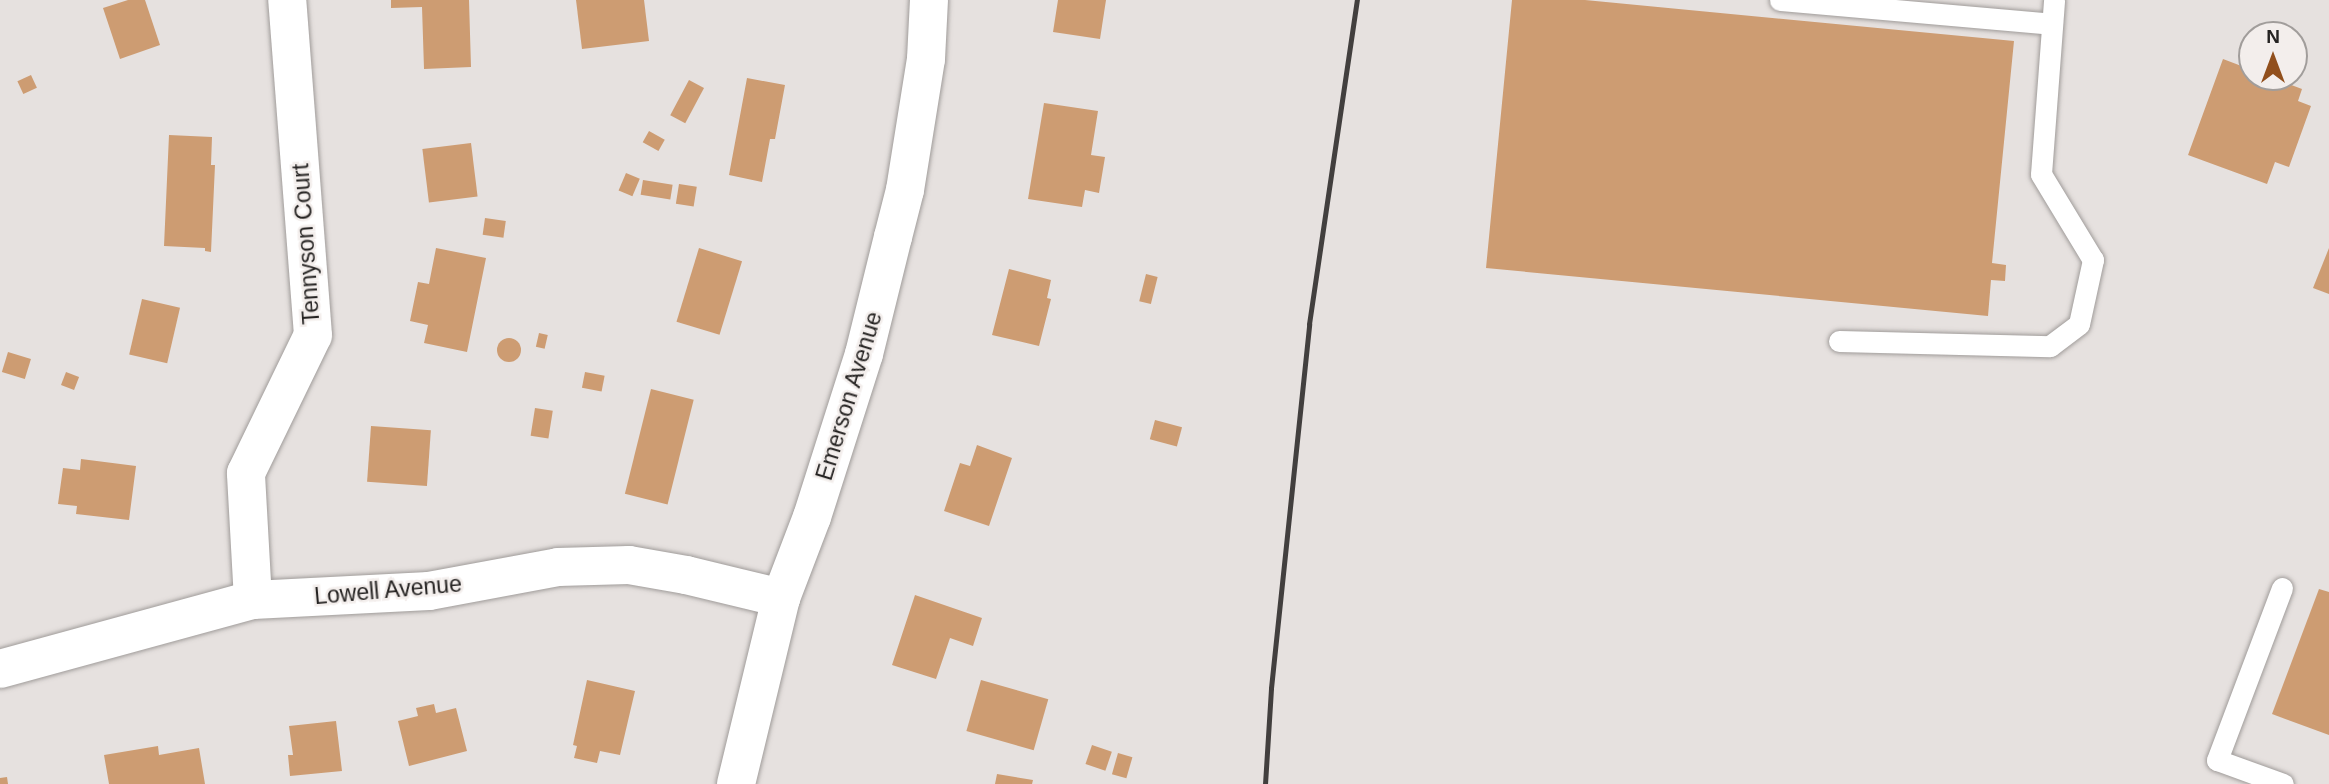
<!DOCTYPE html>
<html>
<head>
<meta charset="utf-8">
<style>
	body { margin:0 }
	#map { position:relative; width:2329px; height:784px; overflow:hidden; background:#e6e1df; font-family:Helvetica,sans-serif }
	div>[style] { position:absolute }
	.building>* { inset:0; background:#cd9c72; transform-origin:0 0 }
	.round { border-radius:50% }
	.roads { filter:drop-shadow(0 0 2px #a09c9a) drop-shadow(0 0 2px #a09c9a) }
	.service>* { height:21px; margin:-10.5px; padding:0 10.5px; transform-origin:10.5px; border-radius:10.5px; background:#fff }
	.minor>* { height:38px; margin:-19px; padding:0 19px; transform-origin:19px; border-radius:19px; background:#fff }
	.rail>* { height:5px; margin:-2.5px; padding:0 2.5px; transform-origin:2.5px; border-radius:2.5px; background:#423f3e }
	span { translate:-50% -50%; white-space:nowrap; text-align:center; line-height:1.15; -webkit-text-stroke:5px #f3eeec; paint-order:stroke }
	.street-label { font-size:23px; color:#252322 }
	.north { position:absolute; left:2238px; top:21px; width:70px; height:70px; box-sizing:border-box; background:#f3eeec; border:2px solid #a19d9b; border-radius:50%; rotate:0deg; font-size:19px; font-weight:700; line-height:28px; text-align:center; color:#252322 }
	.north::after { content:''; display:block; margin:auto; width:24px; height:32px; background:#914f1c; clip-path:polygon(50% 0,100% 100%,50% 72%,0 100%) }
</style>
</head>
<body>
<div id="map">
	<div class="building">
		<i style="clip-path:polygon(128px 0,145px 0,160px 45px,120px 59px,103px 8px)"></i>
		<i style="clip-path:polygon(391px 0,469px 0,471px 67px,424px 69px,422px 7px,391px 8px)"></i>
		<i style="clip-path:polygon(576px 0,644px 0,649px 41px,582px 49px)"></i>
		<i style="clip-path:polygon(1058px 0,1106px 0,1100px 39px,1053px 32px)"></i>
		<i style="clip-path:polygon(1512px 0,1585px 0,2014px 41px,1992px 263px,2006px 265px,2005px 281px,1991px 280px,1988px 316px,1486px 268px)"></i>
		<i style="clip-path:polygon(2223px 59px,2252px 70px,2252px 77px,2270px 77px,2302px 89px,2298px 101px,2311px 106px,2289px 167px,2275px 162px,2267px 184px,2188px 155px)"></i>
		<i style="left:31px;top:75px;width:14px;height:15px;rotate:65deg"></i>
		<i style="clip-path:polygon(747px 78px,785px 85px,775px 139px,770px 139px,762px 182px,729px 175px)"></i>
		<i style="left:689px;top:80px;width:17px;height:40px;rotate:28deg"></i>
		<i style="clip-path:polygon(1044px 103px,1098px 111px,1091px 155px,1105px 157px,1099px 193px,1085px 190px,1082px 207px,1028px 199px)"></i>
		<i style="left:649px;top:131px;width:18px;height:13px;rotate:29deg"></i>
		<i style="clip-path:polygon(169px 135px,212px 137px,211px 165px,215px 165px,211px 252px,205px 251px,205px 248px,164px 246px)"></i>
		<i style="left:471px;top:143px;width:54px;height:49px;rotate:83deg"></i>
		<i style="left:626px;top:173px;width:15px;height:19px;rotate:23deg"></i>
		<i style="left:643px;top:180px;width:30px;height:15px;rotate:9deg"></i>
		<i style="left:679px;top:184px;width:18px;height:20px;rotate:9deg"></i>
		<i style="left:485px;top:218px;width:21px;height:17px;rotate:8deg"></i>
		<i style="clip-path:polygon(436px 248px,486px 258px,467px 352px,424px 343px,428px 325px,410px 321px,418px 282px,429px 284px)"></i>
		<i style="left:699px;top:248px;width:45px;height:77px;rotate:17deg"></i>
		<i style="clip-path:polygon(2329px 248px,2329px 294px,2313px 288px)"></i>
		<i style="clip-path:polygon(1009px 269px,1051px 280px,1047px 298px,1051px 299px,1039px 346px,992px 335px)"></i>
		<i style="left:1146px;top:274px;width:12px;height:28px;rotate:14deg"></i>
		<i style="left:142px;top:299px;width:39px;height:57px;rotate:13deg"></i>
		<i style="left:539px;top:333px;width:9px;height:14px;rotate:13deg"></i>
		<i class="round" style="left:497px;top:338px;width:24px;height:24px"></i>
		<i style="left:8px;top:352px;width:24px;height:21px;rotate:17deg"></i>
		<i style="left:66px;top:372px;width:14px;height:14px;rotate:21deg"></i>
		<i style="left:585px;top:372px;width:20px;height:16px;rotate:11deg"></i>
		<i style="left:651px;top:389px;width:44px;height:108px;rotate:14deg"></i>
		<i style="left:535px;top:408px;width:18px;height:28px;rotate:9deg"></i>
		<i style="left:1155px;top:420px;width:28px;height:20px;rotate:15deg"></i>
		<i style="left:371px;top:426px;width:60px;height:56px;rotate:4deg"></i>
		<i style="clip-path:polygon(977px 445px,1012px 458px,989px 526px,944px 511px,960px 463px,970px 466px)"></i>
		<i style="clip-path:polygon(81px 459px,136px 466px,129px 520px,76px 514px,77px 506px,58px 504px,63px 468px,80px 470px)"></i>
		<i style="clip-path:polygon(2319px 589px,2329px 592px,2329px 735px,2272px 714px)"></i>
		<i style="clip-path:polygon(915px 595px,982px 618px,973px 646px,950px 638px,936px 679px,892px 665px)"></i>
		<i style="clip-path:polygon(587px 680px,635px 691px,620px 755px,600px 751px,597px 763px,574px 758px,577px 746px,573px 745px)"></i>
		<i style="left:981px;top:680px;width:70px;height:53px;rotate:16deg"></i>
		<i style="clip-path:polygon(434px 704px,436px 713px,456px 708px,467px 751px,409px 766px,398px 721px,418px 716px,416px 708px)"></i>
		<i style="clip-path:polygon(336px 721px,342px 771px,290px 776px,288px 755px,293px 755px,289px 726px)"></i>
		<i style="left:1092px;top:745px;width:21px;height:20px;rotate:19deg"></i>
		<i style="clip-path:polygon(158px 746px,159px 755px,199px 748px,205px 784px,109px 784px,104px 755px)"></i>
		<i style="left:1118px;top:753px;width:15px;height:22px;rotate:16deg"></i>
		<i style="clip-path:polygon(997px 774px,1033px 780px,1032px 784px,995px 784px)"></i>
		<i style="clip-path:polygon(7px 777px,8px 784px,0 784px,0 778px)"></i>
	</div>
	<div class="roads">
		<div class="service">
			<i style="left:1780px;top:0;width:273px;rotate:5deg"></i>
			<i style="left:1839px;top:341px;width:211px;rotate:1.4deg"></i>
			<i style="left:2050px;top:346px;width:36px;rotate:-37deg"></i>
			<i style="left:2079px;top:324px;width:66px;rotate:-77.7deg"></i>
			<i style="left:2093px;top:260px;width:100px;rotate:-121.2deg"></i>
			<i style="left:2041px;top:174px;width:174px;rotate:-85.7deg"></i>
			<i style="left:2282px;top:588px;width:184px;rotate:110.7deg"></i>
			<i style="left:2217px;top:760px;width:70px;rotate:20deg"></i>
		</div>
		<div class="minor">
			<i style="left:253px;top:600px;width:127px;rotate:-93.2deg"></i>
			<i style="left:246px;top:473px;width:153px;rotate:-64.1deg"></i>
			<i style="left:313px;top:335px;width:336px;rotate:-94.4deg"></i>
			<i style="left:0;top:669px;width:262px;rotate:-15.3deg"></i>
			<i style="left:253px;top:600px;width:176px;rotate:-2.9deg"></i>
			<i style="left:429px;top:591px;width:131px;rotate:-10.5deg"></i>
			<i style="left:558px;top:567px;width:71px;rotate:-1.6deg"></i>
			<i style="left:629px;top:565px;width:58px;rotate:10deg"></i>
			<i style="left:686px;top:575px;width:98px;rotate:13.6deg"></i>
			<i style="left:736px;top:784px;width:191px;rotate:-76.4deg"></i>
			<i style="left:781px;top:598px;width:87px;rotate:-69.1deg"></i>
			<i style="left:812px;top:517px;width:171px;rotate:-72.3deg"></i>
			<i style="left:864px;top:354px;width:121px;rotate:-76.1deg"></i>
			<i style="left:893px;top:237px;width:49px;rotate:-75.7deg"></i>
			<i style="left:905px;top:190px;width:133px;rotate:-80.9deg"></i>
			<i style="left:926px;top:59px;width:59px;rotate:-87.1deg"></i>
		</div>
	</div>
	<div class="rail">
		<i style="left:1265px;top:784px;width:96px;rotate:-86.4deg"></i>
		<i style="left:1271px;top:688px;width:366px;rotate:-84deg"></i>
		<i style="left:1309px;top:324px;width:328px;rotate:-81.6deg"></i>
	</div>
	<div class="street-label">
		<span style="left:306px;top:244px;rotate:-94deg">Tennyson Court</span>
		<span style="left:849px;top:396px;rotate:-73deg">Emerson Avenue</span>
		<span style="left:388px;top:590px;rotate:-5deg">Lowell Avenue</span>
	</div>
	<div class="north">N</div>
</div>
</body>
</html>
